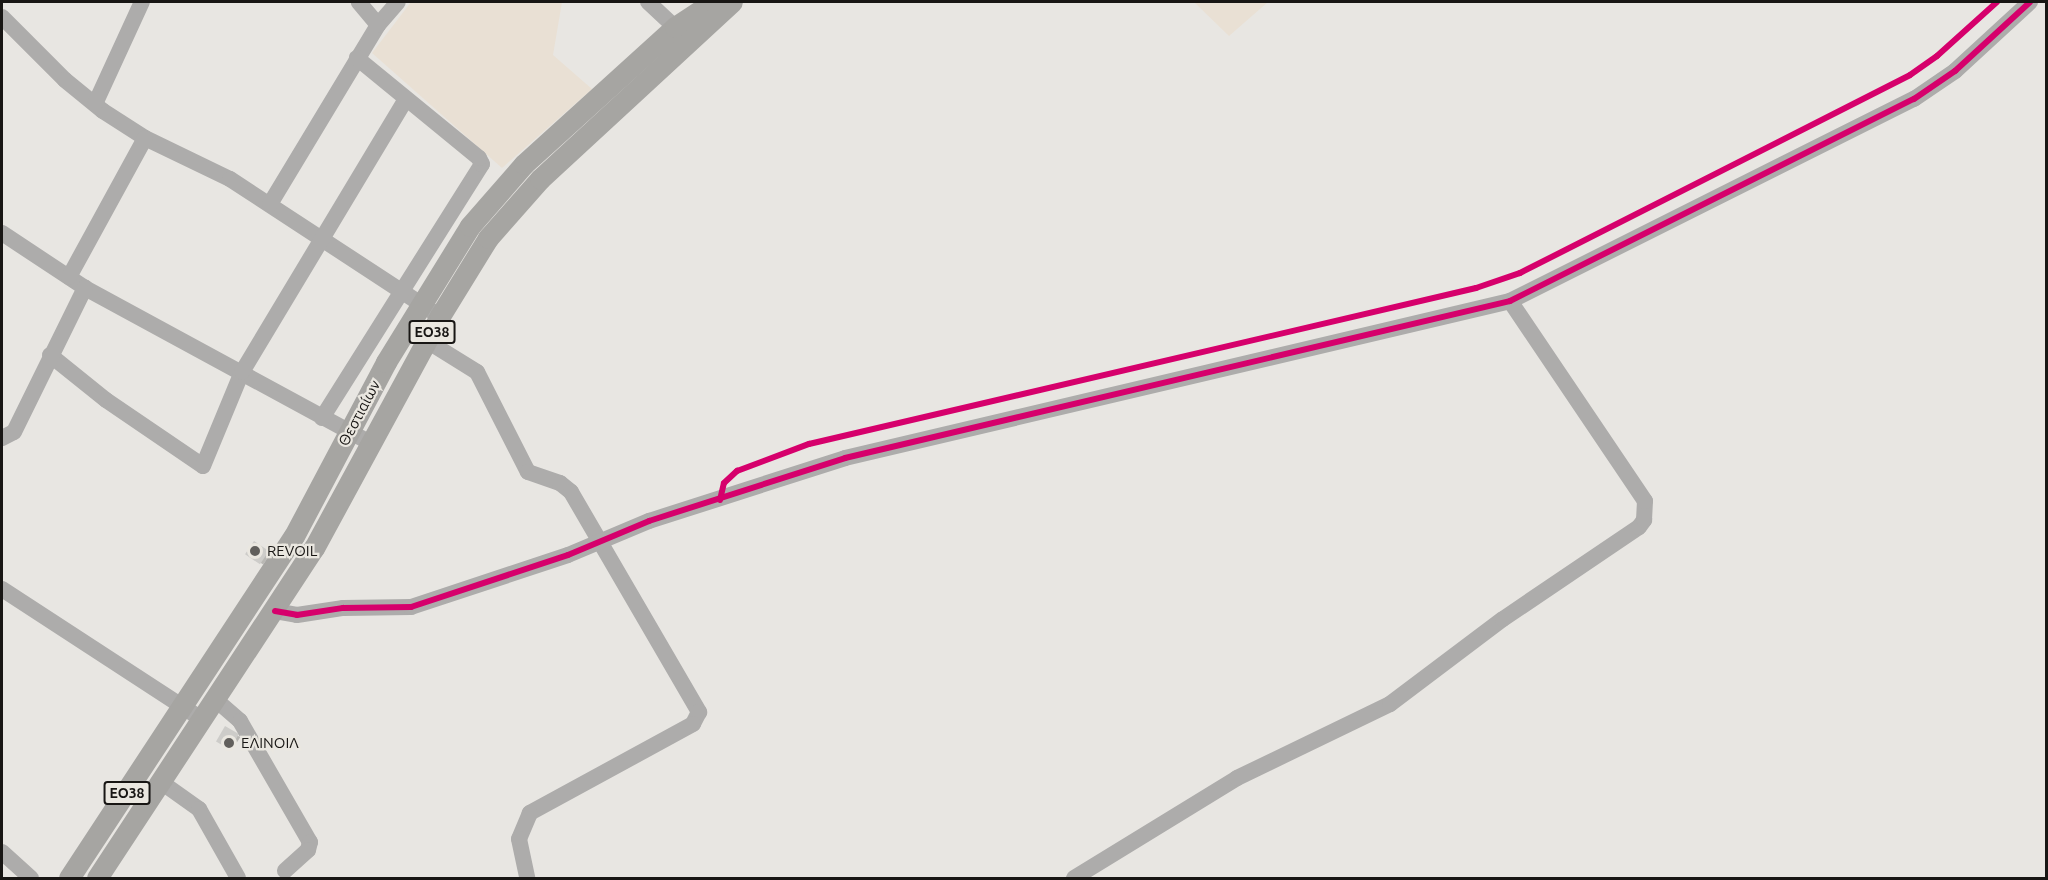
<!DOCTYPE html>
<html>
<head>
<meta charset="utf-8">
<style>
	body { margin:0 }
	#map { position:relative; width:2048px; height:880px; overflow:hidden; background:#e8e6e2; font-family:Ubuntu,sans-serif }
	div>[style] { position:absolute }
	.industrial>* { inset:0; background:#e9e0d4 }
	.shadow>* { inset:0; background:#0003; transform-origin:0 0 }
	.building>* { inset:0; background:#cdccc9; transform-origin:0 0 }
	.minor>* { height:16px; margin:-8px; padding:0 8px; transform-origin:8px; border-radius:8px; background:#adacab }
	.major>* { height:21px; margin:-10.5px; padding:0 10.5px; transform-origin:10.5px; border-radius:10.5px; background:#a6a5a2 }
	.cycleway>* { height:6px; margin:-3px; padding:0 3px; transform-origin:3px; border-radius:3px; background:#d6006c }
	.dots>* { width:16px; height:16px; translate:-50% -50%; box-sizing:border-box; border:3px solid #eae7e0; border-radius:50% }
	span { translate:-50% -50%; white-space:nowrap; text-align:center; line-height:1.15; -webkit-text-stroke:4.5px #eae7e0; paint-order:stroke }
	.shield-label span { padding:2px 4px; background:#eae7e0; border:2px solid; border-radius:4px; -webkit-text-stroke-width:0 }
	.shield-label { font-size:14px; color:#181614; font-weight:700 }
	.street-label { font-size:15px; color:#181614 }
	.poi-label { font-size:15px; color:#181614 }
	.left { translate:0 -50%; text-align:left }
	.frame { position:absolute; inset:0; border:3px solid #181614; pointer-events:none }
</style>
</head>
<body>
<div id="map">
	<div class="industrial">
		<i style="clip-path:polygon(411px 2px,562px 2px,553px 55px,592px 89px,502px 168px,372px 53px)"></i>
		<i style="clip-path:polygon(1194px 2px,1268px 2px,1229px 36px)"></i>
	</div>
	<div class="shadow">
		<i style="left:255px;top:543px;width:19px;height:13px;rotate:35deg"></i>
		<i style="left:226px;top:728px;width:17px;height:15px;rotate:33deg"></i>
	</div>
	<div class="building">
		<i style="left:254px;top:541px;width:18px;height:16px;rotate:34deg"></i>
		<i style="left:225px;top:726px;width:16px;height:18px;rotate:30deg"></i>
	</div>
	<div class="minor">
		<i style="left:648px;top:2px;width:37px;rotate:43deg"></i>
		<i style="left:2px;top:17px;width:89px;rotate:45deg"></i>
		<i style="left:65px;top:80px;width:49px;rotate:39.2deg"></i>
		<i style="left:103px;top:111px;width:50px;rotate:32.7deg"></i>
		<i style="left:145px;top:138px;width:94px;rotate:25.8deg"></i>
		<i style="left:230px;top:179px;width:241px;rotate:33.2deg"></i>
		<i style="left:378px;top:25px;width:30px;rotate:-49deg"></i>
		<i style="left:95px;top:104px;width:112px;rotate:-65.3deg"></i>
		<i style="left:270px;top:204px;width:209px;rotate:-58.9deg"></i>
		<i style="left:378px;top:25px;width:30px;rotate:-130deg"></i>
		<i style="left:2px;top:233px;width:100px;rotate:33.5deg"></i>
		<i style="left:85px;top:288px;width:327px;rotate:28.5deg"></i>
		<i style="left:69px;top:277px;width:158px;rotate:-61.3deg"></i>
		<i style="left:427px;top:341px;width:59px;rotate:31.8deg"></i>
		<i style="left:477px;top:372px;width:112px;rotate:63deg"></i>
		<i style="left:528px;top:472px;width:34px;rotate:19deg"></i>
		<i style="left:560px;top:483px;width:14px;rotate:39deg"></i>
		<i style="left:571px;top:492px;width:255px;rotate:59.8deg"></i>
		<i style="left:699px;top:712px;width:13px;rotate:117deg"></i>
		<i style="left:693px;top:724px;width:186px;rotate:151.4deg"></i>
		<i style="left:530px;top:813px;width:28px;rotate:113deg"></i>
		<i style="left:519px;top:839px;width:40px;rotate:78deg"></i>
		<i style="left:50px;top:355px;width:72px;rotate:38.8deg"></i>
		<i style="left:106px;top:400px;width:117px;rotate:34.2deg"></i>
		<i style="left:203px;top:466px;width:102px;rotate:-67.5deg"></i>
		<i style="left:242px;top:372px;width:318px;rotate:-59deg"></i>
		<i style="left:322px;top:418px;width:300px;rotate:-57.8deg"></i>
		<i style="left:482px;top:164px;width:7px;rotate:-117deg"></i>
		<i style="left:479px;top:158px;width:158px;rotate:-140.7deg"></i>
		<i style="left:2px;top:438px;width:13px;rotate:-27deg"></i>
		<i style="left:14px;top:432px;width:161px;rotate:-63.8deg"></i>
		<i style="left:2px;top:589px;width:240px;rotate:33.1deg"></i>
		<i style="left:275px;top:611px;width:22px;rotate:10deg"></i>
		<i style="left:297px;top:615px;width:47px;rotate:-8.7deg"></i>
		<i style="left:343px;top:608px;width:68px;rotate:-0.8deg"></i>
		<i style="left:411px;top:607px;width:165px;rotate:-18.3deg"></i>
		<i style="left:568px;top:555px;width:88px;rotate:-22.8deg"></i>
		<i style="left:649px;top:521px;width:206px;rotate:-17.8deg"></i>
		<i style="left:845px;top:458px;width:683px;rotate:-13.28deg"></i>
		<i style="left:1510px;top:301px;width:452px;rotate:-26.6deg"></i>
		<i style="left:1914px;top:99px;width:50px;rotate:-34.3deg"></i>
		<i style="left:1955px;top:71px;width:102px;rotate:-42.6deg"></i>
		<i style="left:216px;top:700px;width:32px;rotate:41deg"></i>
		<i style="left:240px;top:721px;width:140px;rotate:60deg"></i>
		<i style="left:310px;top:842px;width:8px;rotate:104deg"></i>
		<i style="left:308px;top:850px;width:31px;rotate:138deg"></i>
		<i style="left:161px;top:782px;width:47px;rotate:35.4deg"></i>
		<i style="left:199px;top:809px;width:79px;rotate:60.5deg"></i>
		<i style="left:2px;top:852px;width:39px;rotate:42deg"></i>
		<i style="left:1074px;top:878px;width:191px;rotate:-31.5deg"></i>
		<i style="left:1237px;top:778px;width:170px;rotate:-25.8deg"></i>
		<i style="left:1390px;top:704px;width:141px;rotate:-37deg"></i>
		<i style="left:1503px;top:619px;width:164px;rotate:-34.1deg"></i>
		<i style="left:1639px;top:527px;width:9px;rotate:-54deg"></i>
		<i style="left:1644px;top:520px;width:19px;rotate:-87deg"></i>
		<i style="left:1645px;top:501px;width:241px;rotate:-124deg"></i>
	</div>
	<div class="major">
		<i style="left:69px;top:878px;width:409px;rotate:-56.7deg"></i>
		<i style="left:294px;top:536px;width:197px;rotate:-62.1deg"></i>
		<i style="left:386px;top:362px;width:160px;rotate:-58.3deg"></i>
		<i style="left:470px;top:226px;width:82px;rotate:-48.9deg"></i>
		<i style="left:524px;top:164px;width:204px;rotate:-42.2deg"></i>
		<i style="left:675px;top:27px;width:45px;rotate:-33.3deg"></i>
		<i style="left:97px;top:878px;width:395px;rotate:-56.7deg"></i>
		<i style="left:314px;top:548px;width:264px;rotate:-61.5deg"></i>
		<i style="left:440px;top:316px;width:92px;rotate:-58.4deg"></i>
		<i style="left:488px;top:238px;width:79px;rotate:-48.6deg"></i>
		<i style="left:540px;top:179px;width:261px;rotate:-42.7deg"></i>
	</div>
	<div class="cycleway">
		<i style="left:720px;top:500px;width:17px;rotate:-77deg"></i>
		<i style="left:724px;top:483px;width:18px;rotate:-43deg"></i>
		<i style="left:737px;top:471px;width:77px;rotate:-20.6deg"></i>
		<i style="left:809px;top:444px;width:685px;rotate:-13.16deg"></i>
		<i style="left:1476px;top:288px;width:46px;rotate:-18.8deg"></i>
		<i style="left:1520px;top:273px;width:437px;rotate:-26.9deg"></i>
		<i style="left:1910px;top:75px;width:33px;rotate:-35deg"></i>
		<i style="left:1937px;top:56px;width:81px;rotate:-42deg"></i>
		<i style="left:275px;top:611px;width:22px;rotate:10deg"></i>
		<i style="left:297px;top:615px;width:47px;rotate:-8.7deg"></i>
		<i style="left:343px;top:608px;width:68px;rotate:-0.8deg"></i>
		<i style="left:411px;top:607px;width:165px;rotate:-18.3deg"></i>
		<i style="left:568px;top:555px;width:88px;rotate:-22.8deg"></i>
		<i style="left:649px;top:521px;width:206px;rotate:-17.8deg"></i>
		<i style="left:845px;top:458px;width:683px;rotate:-13.28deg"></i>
		<i style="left:1510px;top:301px;width:452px;rotate:-26.6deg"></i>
		<i style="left:1914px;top:99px;width:50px;rotate:-34.3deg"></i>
		<i style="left:1955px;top:71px;width:102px;rotate:-42.6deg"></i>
	</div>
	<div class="dots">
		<i style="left:255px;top:551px;background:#615f5c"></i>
		<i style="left:229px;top:743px;background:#615f5c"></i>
	</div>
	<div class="shield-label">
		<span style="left:432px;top:332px">ΕΟ38</span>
		<span style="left:127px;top:793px">ΕΟ38</span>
	</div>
	<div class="street-label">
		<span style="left:359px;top:413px;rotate:-62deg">Θεστιαίων</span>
	</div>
	<div class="poi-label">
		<span class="left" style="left:267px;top:551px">REVOIL</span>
		<span class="left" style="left:241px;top:743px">ΕΛΙΝΟΙΛ</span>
	</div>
	<div class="frame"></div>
</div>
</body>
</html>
